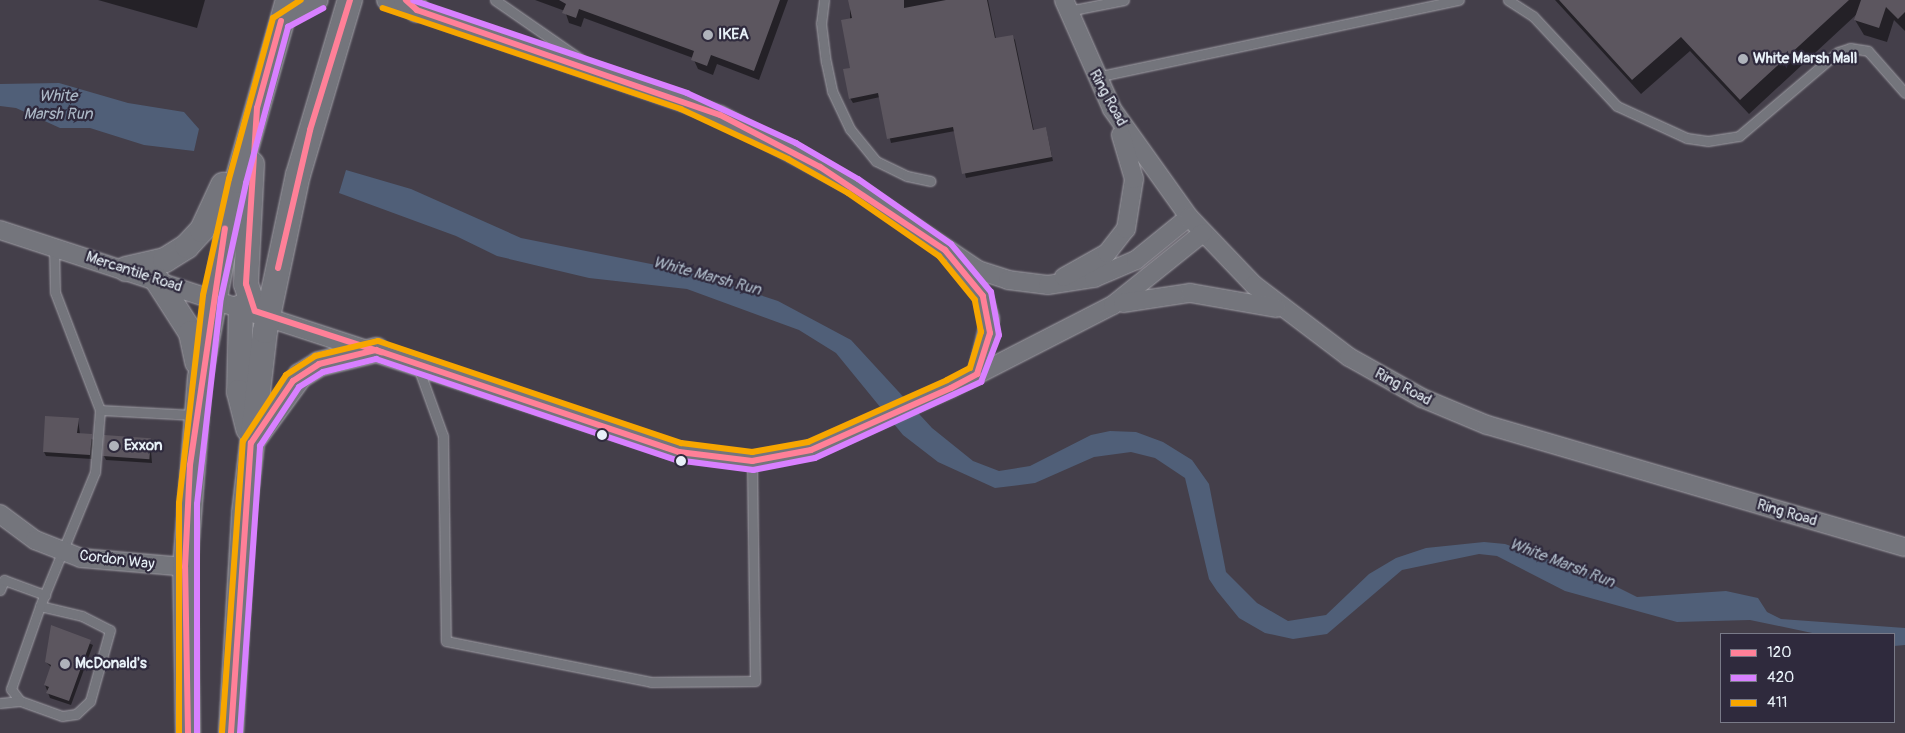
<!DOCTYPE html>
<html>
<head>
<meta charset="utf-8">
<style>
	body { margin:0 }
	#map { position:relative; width:1905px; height:733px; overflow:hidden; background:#443f4a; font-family:Pangolin,sans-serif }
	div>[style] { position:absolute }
	.water>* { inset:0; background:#505f78 }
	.shadow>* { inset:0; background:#0007 }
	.building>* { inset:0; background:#5c565f; transform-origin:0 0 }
	.roads { filter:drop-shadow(0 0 1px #a1a0a7) drop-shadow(0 0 1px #a1a0a7) }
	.service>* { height:9px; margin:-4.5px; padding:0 4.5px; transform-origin:4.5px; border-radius:4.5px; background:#74757c }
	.minor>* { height:18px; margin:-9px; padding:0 9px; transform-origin:9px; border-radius:9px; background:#74757c }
	.secondary>* { height:24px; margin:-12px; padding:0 12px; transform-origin:12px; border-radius:12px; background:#74757c }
	.bus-1>* { height:6px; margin:-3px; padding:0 3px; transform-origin:3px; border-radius:3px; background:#ff8098 }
	.bus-2>* { height:6px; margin:-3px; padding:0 3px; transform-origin:3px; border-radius:3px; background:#d880ff }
	.bus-3>* { height:6px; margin:-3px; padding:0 3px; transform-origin:3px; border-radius:3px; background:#f7a600 }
	.dots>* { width:14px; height:14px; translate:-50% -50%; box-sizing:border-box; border:2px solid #2f2a3d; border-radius:50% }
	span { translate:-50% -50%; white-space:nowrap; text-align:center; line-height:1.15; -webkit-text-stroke:4.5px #2f2a3d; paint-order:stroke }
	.poi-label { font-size:15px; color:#e8f1f8; font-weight:700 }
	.left { translate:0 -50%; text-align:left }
	.street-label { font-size:15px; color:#e8f1f8 }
	.water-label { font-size:16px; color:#acb8c6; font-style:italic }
	.legend { position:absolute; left:1720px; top:633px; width:175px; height:90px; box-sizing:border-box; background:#2f2a3d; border:1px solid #797a88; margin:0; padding:6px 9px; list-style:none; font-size:15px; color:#e8f1f8 }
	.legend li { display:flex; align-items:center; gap:10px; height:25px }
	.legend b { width:25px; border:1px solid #797a88 }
</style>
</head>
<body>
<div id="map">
	<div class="water">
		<i style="clip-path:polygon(59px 83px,128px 103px,184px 112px,199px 129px,194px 151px,144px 145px,90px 128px,60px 128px,16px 108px,0 106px,0 84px)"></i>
		<i style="clip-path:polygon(346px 170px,411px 189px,521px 238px,691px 272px,778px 301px,851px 340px,932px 428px,973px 461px,999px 471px,1030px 466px,1091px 435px,1110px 431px,1136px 432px,1163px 442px,1192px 460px,1209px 484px,1226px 572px,1257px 603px,1288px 621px,1326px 615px,1369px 574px,1396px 558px,1426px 548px,1484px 542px,1505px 544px,1591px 574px,1637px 597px,1726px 591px,1758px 598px,1767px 612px,1781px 619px,1905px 628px,1905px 645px,1894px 646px,1894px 634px,1817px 634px,1750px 620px,1677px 622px,1565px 591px,1497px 556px,1479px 554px,1402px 570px,1327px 634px,1293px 639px,1265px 633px,1239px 618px,1217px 591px,1209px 579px,1185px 478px,1155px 458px,1131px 452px,1094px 457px,1035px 483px,995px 488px,938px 462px,903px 435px,836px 353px,799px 330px,687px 289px,589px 278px,497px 256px,456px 236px,339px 193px)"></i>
	</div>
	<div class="shadow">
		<i style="clip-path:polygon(98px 0,205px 0,197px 28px)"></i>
		<i style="clip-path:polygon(535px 0,788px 0,759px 80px,717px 64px,713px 75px,698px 69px,693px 58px,584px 18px,581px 27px,569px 23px,565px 11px)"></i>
		<i style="clip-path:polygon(850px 0,988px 0,996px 39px,1012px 36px,1015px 40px,1034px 131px,1046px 128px,1053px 161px,966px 178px,955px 131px,891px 143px,880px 97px,853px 103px,850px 98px)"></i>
		<i style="clip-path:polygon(1555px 0,1905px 0,1905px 31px,1894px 20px,1887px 42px,1864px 35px,1855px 20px,1857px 14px,1749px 114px,1690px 51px,1641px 94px)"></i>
		<i style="clip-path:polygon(78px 419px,80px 434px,94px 440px,92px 459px,46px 456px,44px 452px)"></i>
		<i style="clip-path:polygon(150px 439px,152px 463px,106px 460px,104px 456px)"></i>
		<i style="clip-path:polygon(52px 627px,93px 645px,71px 705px,50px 698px,45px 685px,52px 668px,46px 662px)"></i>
	</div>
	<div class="building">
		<i style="clip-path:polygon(559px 0,780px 0,754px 71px,711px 55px,707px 66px,691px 60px,694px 51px,579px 9px,576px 18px,562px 13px,566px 4px)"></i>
		<i style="clip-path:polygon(848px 0,904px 0,904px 8px,946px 0,987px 0,995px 38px,1013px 35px,1033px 130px,1046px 127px,1052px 157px,962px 174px,953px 127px,887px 139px,878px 93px,849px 99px,843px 69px,850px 68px,841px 20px,852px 18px)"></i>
		<i style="clip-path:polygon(1559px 0,1849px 0,1740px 100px,1681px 37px,1632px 80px)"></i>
		<i style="clip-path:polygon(1861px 0,1905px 0,1905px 12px,1898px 19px,1886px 7px,1879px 28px,1854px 20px)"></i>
		<i style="clip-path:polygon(45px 416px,79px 418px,77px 433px,92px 434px,90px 455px,43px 452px)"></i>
		<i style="left:104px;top:435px;width:47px;height:21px;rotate:4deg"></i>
		<i style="clip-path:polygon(51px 625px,91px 640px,69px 701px,46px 693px,49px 687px,44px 685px,51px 665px,45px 662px)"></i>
	</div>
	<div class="roads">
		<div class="service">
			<i style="left:495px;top:0;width:111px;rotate:34.7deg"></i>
			<i style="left:824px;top:0;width:23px;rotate:97deg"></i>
			<i style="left:821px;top:23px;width:39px;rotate:83deg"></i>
			<i style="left:826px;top:62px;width:30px;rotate:78deg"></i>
			<i style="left:832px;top:91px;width:42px;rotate:64.7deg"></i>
			<i style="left:850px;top:129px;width:41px;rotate:50.9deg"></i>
			<i style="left:876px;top:161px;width:34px;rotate:26deg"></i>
			<i style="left:907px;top:176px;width:24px;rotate:12deg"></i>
			<i style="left:1508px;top:0;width:30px;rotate:33deg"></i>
			<i style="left:1533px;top:16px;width:123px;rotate:47deg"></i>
			<i style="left:1617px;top:106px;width:77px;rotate:24.6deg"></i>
			<i style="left:1687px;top:138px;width:21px;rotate:8deg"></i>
			<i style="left:1708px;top:141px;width:31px;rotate:-9deg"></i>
			<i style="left:1739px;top:136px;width:130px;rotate:-40.3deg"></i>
			<i style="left:1838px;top:52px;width:13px;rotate:-18deg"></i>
			<i style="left:1850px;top:48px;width:18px;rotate:9deg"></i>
			<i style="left:1868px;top:51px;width:56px;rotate:48.6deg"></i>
			<i style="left:1068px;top:11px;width:57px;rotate:-11.1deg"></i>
			<i style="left:1096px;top:77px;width:371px;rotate:-12deg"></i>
			<i style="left:418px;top:367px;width:73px;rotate:70.1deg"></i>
			<i style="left:443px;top:436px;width:205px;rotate:89.2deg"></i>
			<i style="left:446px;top:641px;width:209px;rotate:11.3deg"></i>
			<i style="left:651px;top:682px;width:104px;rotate:-0.6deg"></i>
			<i style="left:755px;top:681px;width:220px;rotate:-90.8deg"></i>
			<i style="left:100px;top:410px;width:95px;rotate:3deg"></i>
			<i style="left:0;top:590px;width:11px;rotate:-68deg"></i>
			<i style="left:4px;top:580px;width:44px;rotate:20.1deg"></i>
			<i style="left:40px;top:606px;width:43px;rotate:13.4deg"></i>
			<i style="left:82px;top:616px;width:31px;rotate:27deg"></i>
			<i style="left:110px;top:630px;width:74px;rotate:105.7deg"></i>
			<i style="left:90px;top:701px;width:19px;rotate:137deg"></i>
			<i style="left:76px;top:714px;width:14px;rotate:172deg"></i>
			<i style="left:62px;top:716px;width:45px;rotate:-160.3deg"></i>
			<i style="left:20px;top:701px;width:15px;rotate:-127deg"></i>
			<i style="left:11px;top:689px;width:88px;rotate:-70.7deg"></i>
			<i style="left:40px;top:606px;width:145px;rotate:-67.7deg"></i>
			<i style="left:95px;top:472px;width:62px;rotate:-85.4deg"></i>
			<i style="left:100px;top:410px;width:126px;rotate:-110.9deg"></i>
			<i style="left:55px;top:292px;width:45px;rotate:-91.3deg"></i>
			<i style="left:0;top:703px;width:20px;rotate:-6deg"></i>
		</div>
		<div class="minor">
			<i style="left:386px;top:0;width:353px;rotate:19deg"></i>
			<i style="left:720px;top:115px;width:151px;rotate:28.1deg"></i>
			<i style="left:853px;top:186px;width:151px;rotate:33.9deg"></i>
			<i style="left:978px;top:270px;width:32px;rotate:18deg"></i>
			<i style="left:1008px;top:280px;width:40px;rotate:7.1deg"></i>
			<i style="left:1048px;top:285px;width:47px;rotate:-8.7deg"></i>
			<i style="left:1094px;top:278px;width:46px;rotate:-23.2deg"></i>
			<i style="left:1136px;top:260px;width:68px;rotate:-39.1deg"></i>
			<i style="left:1064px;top:0;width:119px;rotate:66.2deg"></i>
			<i style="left:1112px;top:109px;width:133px;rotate:54.5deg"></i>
			<i style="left:1189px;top:217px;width:94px;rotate:46.3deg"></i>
			<i style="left:1254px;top:285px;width:119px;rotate:37.2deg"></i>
			<i style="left:1349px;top:357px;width:84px;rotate:29.3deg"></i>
			<i style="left:1422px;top:398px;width:70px;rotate:22.6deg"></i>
			<i style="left:1487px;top:425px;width:435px;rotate:16.3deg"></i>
			<i style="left:281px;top:21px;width:43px;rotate:-28.9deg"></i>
			<i style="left:0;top:230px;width:714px;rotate:18.11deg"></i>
			<i style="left:679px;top:452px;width:74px;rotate:7deg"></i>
			<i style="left:752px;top:461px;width:60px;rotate:-10.6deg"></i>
			<i style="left:811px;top:450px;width:153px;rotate:-23.9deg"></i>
			<i style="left:951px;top:388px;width:182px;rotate:-27.1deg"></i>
			<i style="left:1113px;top:305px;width:115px;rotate:-38.7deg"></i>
			<i style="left:956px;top:262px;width:43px;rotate:51.5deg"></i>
			<i style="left:983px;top:296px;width:24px;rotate:73deg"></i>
			<i style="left:990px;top:319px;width:57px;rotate:103.3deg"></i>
			<i style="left:1064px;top:277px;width:49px;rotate:-29.2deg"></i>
			<i style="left:1107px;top:253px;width:31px;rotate:-52deg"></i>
			<i style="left:1126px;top:229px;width:51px;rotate:-80.9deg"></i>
			<i style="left:1134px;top:179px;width:46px;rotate:-106.5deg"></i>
			<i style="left:1123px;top:303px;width:68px;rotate:-8.5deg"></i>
			<i style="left:1190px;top:293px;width:88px;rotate:9.8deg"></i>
			<i style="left:0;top:514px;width:44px;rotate:36.6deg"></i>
			<i style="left:35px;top:540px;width:49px;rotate:21.4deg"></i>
			<i style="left:81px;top:558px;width:104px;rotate:4.9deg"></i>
		</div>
		<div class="secondary">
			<i style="left:406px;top:0;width:15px;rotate:42deg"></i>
			<i style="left:252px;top:164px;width:120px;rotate:92.9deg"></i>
			<i style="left:246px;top:284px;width:28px;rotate:72deg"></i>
			<i style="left:126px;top:269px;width:40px;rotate:-13deg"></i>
			<i style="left:165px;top:260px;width:26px;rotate:-32deg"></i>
			<i style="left:187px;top:246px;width:22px;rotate:-47deg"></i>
			<i style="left:202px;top:230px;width:50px;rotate:-65deg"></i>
			<i style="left:157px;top:280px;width:63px;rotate:57.3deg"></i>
			<i style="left:191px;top:333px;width:30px;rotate:78deg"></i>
			<i style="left:241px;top:307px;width:85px;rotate:91.3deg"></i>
			<i style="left:239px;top:392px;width:38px;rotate:76deg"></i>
			<i style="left:254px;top:439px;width:78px;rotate:-53.9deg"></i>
			<i style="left:300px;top:376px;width:22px;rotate:-32deg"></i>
			<i style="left:319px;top:364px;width:59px;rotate:-13.8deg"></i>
			<i style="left:188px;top:733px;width:166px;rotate:-91deg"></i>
			<i style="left:185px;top:567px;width:190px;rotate:-85.5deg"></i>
			<i style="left:200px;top:378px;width:200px;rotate:-79.4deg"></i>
			<i style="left:237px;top:181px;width:188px;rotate:-74.3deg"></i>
			<i style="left:231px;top:733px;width:220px;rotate:-86.6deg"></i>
			<i style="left:244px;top:513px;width:183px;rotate:-83.4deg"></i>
			<i style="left:265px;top:331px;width:159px;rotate:-78.1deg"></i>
			<i style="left:298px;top:175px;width:183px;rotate:-73.5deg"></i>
		</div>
	</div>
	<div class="bus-1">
		<i style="left:281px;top:21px;width:90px;rotate:105.4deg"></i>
		<i style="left:257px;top:108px;width:176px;rotate:93.6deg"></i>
		<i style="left:246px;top:284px;width:28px;rotate:72deg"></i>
		<i style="left:255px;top:311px;width:133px;rotate:18deg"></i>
		<i style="left:278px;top:268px;width:142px;rotate:-76.9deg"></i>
		<i style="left:310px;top:130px;width:136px;rotate:-72.9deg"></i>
		<i style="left:188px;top:733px;width:166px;rotate:-91deg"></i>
		<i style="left:185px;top:567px;width:102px;rotate:-87.2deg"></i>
		<i style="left:190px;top:465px;width:239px;rotate:-81.6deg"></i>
		<i style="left:231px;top:733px;width:291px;rotate:-86.1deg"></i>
		<i style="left:251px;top:443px;width:75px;rotate:-55.9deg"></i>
		<i style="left:293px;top:381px;width:31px;rotate:-33deg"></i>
		<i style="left:319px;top:364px;width:59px;rotate:-13.8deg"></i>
		<i style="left:376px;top:350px;width:320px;rotate:18.6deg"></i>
		<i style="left:679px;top:452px;width:74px;rotate:7deg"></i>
		<i style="left:752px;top:461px;width:60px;rotate:-10.6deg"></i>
		<i style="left:811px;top:450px;width:153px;rotate:-23.9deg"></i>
		<i style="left:951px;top:388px;width:30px;rotate:-28deg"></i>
		<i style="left:977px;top:374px;width:43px;rotate:-72.4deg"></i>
		<i style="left:990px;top:333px;width:38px;rotate:-101deg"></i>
		<i style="left:983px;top:296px;width:60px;rotate:-129.6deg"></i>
		<i style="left:945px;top:250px;width:150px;rotate:-146.4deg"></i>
		<i style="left:820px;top:167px;width:113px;rotate:-152.5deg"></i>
		<i style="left:720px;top:115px;width:321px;rotate:-160.9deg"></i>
		<i style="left:417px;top:10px;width:15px;rotate:-138deg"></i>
	</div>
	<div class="bus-2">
		<i style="left:197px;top:733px;width:229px;rotate:-90deg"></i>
		<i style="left:197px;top:504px;width:207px;rotate:-83.4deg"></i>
		<i style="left:221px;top:298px;width:118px;rotate:-77.7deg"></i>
		<i style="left:246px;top:183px;width:162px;rotate:-74.9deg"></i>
		<i style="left:288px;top:27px;width:40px;rotate:-28deg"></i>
		<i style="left:240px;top:733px;width:288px;rotate:-86deg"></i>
		<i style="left:260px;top:446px;width:71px;rotate:-56.5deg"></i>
		<i style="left:299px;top:387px;width:28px;rotate:-32deg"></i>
		<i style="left:323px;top:372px;width:55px;rotate:-13.8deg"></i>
		<i style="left:376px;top:359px;width:317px;rotate:18.6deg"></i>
		<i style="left:676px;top:460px;width:78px;rotate:7.4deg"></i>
		<i style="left:753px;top:470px;width:63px;rotate:-11deg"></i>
		<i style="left:815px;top:458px;width:183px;rotate:-24.6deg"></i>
		<i style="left:981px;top:382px;width:50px;rotate:-69deg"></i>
		<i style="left:999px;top:335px;width:44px;rotate:-100.5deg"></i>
		<i style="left:991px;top:292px;width:62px;rotate:-129.8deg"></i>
		<i style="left:951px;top:244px;width:113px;rotate:-145deg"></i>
		<i style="left:858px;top:179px;width:72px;rotate:-149.9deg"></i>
		<i style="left:796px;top:143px;width:120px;rotate:-155.4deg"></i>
		<i style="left:687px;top:93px;width:289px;rotate:-161.3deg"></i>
	</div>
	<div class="bus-3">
		<i style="left:222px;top:732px;width:292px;rotate:-85.9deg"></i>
		<i style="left:243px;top:441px;width:79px;rotate:-56.9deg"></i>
		<i style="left:286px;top:375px;width:35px;rotate:-33deg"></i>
		<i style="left:315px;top:356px;width:65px;rotate:-13.4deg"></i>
		<i style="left:378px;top:341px;width:320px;rotate:18.6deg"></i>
		<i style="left:681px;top:443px;width:72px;rotate:7.2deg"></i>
		<i style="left:752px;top:452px;width:57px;rotate:-10.1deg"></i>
		<i style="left:808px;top:442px;width:152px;rotate:-24deg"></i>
		<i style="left:947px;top:380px;width:26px;rotate:-28deg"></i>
		<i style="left:970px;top:368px;width:38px;rotate:-73deg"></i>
		<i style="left:981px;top:332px;width:33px;rotate:-101deg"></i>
		<i style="left:975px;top:300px;width:57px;rotate:-129.3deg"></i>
		<i style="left:939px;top:256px;width:111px;rotate:-145.3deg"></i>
		<i style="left:848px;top:193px;width:69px;rotate:-150.5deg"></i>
		<i style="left:788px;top:159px;width:118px;rotate:-155deg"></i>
		<i style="left:681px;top:109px;width:315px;rotate:-161.3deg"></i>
		<i style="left:179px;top:733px;width:230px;rotate:-90deg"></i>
		<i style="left:179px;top:503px;width:209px;rotate:-83.4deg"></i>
		<i style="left:203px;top:295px;width:119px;rotate:-77.4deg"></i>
		<i style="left:229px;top:179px;width:167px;rotate:-74.7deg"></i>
		<i style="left:273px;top:18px;width:33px;rotate:-33deg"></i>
	</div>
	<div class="dots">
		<i style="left:708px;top:35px;background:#afb3bb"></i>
		<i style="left:1743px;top:59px;background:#afb3bb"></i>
		<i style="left:602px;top:435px;background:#e8f1f8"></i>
		<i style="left:114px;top:446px;background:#afb3bb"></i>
		<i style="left:681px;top:461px;background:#e8f1f8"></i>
		<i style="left:65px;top:664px;background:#afb3bb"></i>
	</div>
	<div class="poi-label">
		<span class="left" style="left:718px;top:35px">IKEA</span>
		<span class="left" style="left:1753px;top:59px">White Marsh Mall</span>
		<span class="left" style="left:124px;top:446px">Exxon</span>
		<span class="left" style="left:75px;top:664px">McDonald's</span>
	</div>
	<div class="street-label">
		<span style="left:1108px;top:98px;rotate:61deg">Ring Road</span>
		<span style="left:134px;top:272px;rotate:18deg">Mercantile Road</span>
		<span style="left:1403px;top:387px;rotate:28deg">Ring Road</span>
		<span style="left:1787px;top:513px;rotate:16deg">Ring Road</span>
		<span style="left:117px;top:560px;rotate:7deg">Cordon Way</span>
	</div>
	<div class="water-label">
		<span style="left:58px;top:105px">White<br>Marsh Run</span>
		<span style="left:707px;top:276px;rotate:15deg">White Marsh Run</span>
		<span style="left:1562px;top:563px;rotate:21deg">White Marsh Run</span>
	</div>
	<ul class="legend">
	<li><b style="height:6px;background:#ff8098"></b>120</li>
	<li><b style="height:6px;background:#d880ff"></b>420</li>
	<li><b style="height:6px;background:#f7a600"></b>411</li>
	</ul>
</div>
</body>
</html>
